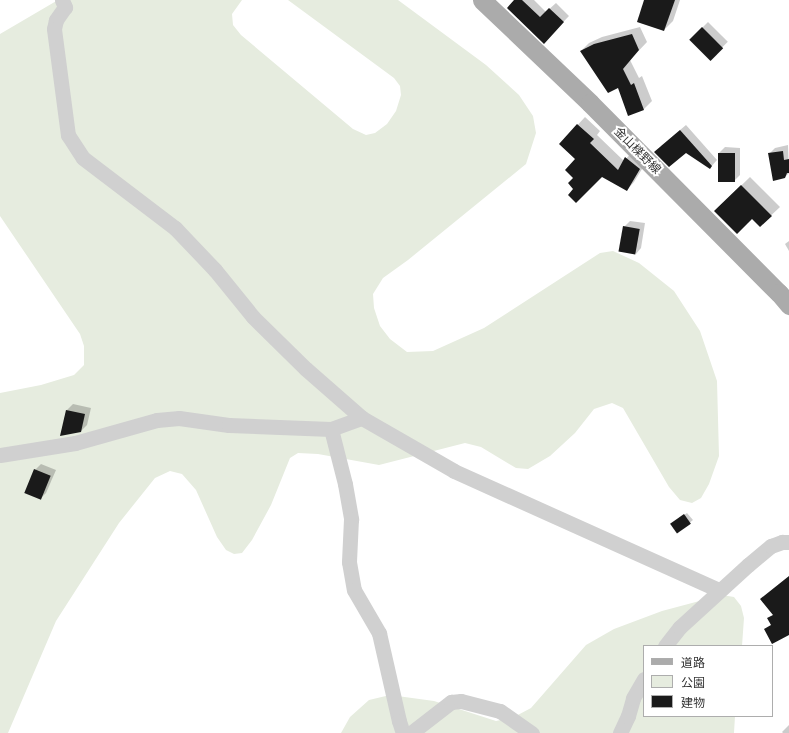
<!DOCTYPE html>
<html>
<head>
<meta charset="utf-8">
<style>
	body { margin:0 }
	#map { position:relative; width:789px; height:733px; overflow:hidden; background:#fff; font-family:Helvetica,"Noto Sans JP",sans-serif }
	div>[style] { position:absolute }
	.green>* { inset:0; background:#e6ecdf }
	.shadow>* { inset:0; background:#0003; transform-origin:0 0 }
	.building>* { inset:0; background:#1a1a1a; transform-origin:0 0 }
	.minor>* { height:15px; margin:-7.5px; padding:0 7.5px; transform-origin:7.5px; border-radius:7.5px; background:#d0d0d0 }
	.major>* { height:19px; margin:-9.5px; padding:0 9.5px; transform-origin:9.5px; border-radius:9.5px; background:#ababab }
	span { translate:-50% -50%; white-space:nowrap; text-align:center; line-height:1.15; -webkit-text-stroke:4px #fff; paint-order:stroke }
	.street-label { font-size:12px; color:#333 }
	.legend { position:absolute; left:643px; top:645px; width:130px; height:72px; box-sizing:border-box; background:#fff; border:1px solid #adadad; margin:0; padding:5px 7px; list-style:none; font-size:12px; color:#333 }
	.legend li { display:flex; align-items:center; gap:8px; height:20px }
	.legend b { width:20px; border:1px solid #adadad }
</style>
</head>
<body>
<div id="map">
	<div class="green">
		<i style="clip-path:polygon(58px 0,242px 0,232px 14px,233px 25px,241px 35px,353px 129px,366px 135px,375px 133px,387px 124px,396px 111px,401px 95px,400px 86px,394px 78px,288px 0,398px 0,486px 65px,519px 95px,533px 116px,536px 133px,526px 164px,408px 260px,383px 278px,373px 294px,374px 308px,380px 326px,390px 339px,407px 352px,433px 351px,484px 328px,600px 253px,613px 251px,639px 263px,674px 291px,700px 331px,717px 381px,719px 456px,709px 484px,701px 498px,692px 503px,680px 500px,669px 487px,623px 408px,612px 403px,594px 409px,575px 433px,550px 456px,528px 469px,516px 468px,481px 447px,465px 443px,379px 465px,318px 454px,298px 453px,290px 458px,271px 505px,252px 540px,242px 553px,234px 554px,226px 550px,217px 537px,196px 490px,182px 474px,170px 471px,155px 478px,119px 523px,56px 621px,8px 733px,0 733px,0 393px,41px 385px,74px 375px,84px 365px,84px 346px,80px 334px,0 216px,0 34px)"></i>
		<i style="clip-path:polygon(722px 595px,734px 597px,741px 606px,744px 618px,742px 646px,644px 646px,644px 716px,735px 716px,734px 733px,341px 733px,350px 717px,369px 700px,390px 695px,434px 701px,496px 721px,514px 717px,531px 708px,586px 645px,614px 629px,662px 611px)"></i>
	</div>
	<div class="shadow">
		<i style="clip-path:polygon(516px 0,534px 0,546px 12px,556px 3px,569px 16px,544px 42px)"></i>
		<i style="clip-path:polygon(645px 0,680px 0,673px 21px,664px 30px)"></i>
		<i style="left:708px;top:22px;width:28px;height:25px;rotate:45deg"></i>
		<i style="clip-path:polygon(640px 27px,647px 42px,630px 60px,639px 78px,642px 76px,652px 101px,644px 109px,629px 114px,619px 87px,581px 51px,589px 43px,602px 37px)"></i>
		<i style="clip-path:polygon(585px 117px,600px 131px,597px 135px,624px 161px,633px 151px,647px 161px,634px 182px,627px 190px,602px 176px,575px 189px,577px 159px,560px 144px)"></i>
		<i style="clip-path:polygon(686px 125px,717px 160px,710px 168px,685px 152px,661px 146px)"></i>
		<i style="clip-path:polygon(788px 145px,789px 173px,784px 178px,769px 154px,775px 148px)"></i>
		<i style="clip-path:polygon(725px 147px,740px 148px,740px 175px,734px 181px,719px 153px)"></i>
		<i style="clip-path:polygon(750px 177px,780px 207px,760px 226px,752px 218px,715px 211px)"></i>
		<i style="clip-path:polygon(630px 221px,645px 223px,641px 248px,636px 254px,624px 227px)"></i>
		<i style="clip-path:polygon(789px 241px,789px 251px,785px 244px)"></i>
		<i style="clip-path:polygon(73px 404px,91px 408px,87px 425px,81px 431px,67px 410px)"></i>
		<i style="clip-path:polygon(41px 464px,56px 470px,46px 493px,40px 499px,35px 470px)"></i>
		<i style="clip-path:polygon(687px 513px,693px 520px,677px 533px,674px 522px)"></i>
		<i style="clip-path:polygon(789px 725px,789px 733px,783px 733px,782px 732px)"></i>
	</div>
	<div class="building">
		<i style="clip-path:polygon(514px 0,522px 0,540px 17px,549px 8px,564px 22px,544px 44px,507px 8px)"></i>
		<i style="clip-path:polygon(644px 0,675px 0,664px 31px,637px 22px)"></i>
		<i style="left:702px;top:27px;width:30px;height:18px;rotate:45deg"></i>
		<i style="clip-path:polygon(632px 34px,639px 50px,623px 69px,631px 85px,634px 83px,644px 110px,628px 116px,618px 88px,608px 93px,580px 51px,594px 44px)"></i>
		<i style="clip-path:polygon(577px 124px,594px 139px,590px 143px,618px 170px,625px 157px,640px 169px,627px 191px,602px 177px,576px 203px,568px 195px,573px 189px,568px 183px,573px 178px,565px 170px,575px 159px,559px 144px)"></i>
		<i style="clip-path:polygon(680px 130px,712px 166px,710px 169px,686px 153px,669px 167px,654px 152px)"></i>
		<i style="clip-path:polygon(783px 151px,784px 160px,789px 159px,789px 173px,787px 173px,785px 178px,773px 181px,768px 153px)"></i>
		<i style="left:718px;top:153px;width:17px;height:29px"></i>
		<i style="clip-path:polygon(741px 185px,772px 216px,760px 227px,752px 219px,737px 234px,714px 211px)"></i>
		<i style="left:623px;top:226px;width:17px;height:26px;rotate:10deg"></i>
		<i style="clip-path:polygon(66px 410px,85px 414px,81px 432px,60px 436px)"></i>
		<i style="left:34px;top:469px;width:18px;height:26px;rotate:22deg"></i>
		<i style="left:684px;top:514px;width:12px;height:17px;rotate:55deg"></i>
		<i style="clip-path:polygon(789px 576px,789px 635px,772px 644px,764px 629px,771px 625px,767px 618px,773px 615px,760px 599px)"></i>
	</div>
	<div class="minor">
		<i style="left:62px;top:0;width:8px;rotate:67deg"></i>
		<i style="left:65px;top:7px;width:16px;rotate:125deg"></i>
		<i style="left:56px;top:20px;width:9px;rotate:103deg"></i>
		<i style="left:54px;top:29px;width:107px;rotate:82.5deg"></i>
		<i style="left:68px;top:135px;width:27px;rotate:57deg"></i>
		<i style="left:83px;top:158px;width:116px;rotate:37.3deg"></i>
		<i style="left:175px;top:228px;width:58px;rotate:46.4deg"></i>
		<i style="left:215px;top:270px;width:60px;rotate:51deg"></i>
		<i style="left:253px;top:317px;width:74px;rotate:44.5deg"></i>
		<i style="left:306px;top:369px;width:74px;rotate:41.2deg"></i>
		<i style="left:362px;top:418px;width:106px;rotate:29.9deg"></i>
		<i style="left:454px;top:471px;width:290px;rotate:24.2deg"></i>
		<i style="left:331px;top:429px;width:57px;rotate:75.7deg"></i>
		<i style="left:345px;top:484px;width:36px;rotate:80deg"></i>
		<i style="left:351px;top:519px;width:43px;rotate:92.7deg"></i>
		<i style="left:349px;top:562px;width:28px;rotate:80deg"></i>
		<i style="left:354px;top:590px;width:50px;rotate:59.8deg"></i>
		<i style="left:379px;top:633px;width:90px;rotate:77.2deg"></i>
		<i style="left:399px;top:721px;width:13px;rotate:72deg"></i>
		<i style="left:0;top:455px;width:76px;rotate:-9.1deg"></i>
		<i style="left:75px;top:443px;width:85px;rotate:-15.7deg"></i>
		<i style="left:157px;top:420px;width:22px;rotate:-5deg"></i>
		<i style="left:179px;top:418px;width:50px;rotate:8deg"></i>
		<i style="left:229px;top:425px;width:102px;rotate:2.2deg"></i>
		<i style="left:331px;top:429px;width:33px;rotate:-20deg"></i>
		<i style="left:665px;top:646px;width:24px;rotate:-52deg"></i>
		<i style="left:680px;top:627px;width:92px;rotate:-42.4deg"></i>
		<i style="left:748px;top:565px;width:30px;rotate:-40deg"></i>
		<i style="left:771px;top:546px;width:12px;rotate:-20deg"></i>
		<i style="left:782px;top:542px;width:7px"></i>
		<i style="left:411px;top:733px;width:51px;rotate:-37.8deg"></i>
		<i style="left:451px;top:702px;width:10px;rotate:-6deg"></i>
		<i style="left:461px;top:701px;width:40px;rotate:14.4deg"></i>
		<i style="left:500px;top:711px;width:39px;rotate:35deg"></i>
		<i style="left:620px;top:733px;width:19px;rotate:-65deg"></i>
		<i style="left:628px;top:716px;width:19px;rotate:-74deg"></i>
		<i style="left:633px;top:698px;width:22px;rotate:-60deg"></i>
	</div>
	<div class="major">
		<i style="left:482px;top:0;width:149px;rotate:43.6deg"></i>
		<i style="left:590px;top:103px;width:268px;rotate:45.2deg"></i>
		<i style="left:779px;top:293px;width:16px;rotate:50deg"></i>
	</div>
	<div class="street-label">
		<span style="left:637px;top:151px;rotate:45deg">金山檪野線</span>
	</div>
	<ul class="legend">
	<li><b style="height:5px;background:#ababab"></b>道路</li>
	<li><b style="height:11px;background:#e6ecdf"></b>公園</li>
	<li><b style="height:11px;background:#1a1a1a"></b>建物</li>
	</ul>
</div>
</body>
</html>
